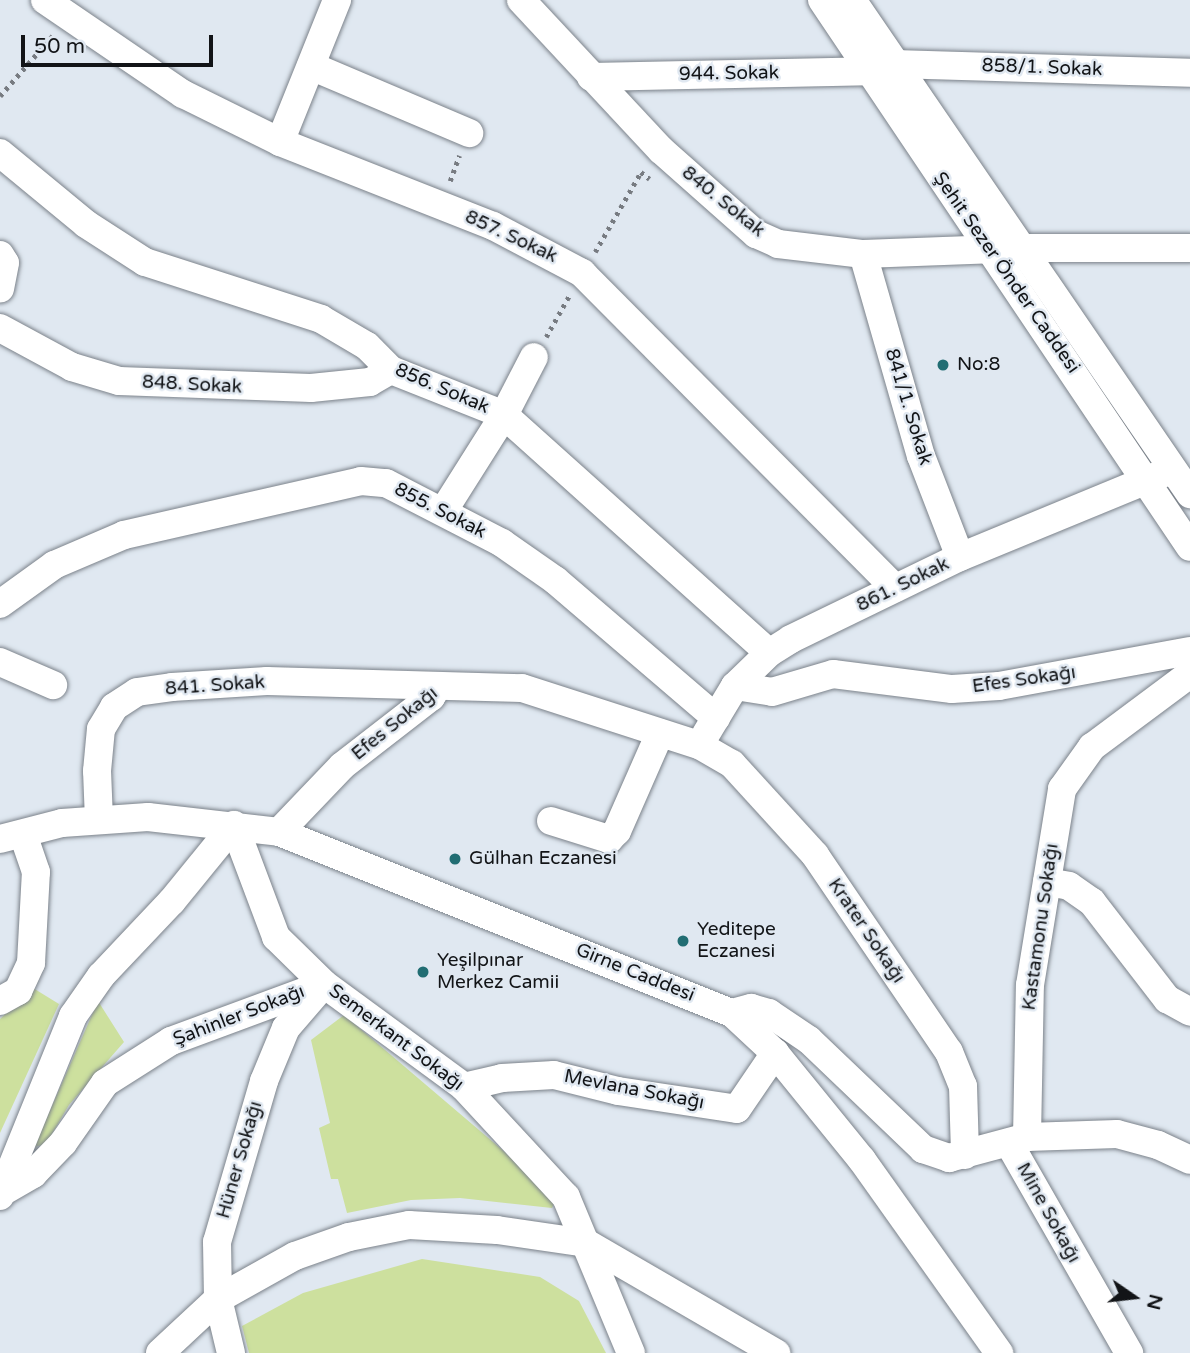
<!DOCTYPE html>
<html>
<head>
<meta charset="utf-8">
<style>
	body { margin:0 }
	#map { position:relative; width:1190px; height:1353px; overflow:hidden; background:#e0e8f1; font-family:"Varela Round",sans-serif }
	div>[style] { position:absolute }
	.green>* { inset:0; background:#cde09e }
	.path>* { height:4.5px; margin-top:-2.25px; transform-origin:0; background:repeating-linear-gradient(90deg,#777b81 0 3.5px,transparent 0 8.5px) }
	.roads { filter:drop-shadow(0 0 2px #7b828a) drop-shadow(0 0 2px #7b828a) }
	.minor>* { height:28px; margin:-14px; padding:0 14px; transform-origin:14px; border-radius:14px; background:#fff }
	.dots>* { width:19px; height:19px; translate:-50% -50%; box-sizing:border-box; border:4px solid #e0e8f1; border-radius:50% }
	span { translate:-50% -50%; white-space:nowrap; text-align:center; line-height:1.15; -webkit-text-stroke:5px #e0e8f1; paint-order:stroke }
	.street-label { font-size:19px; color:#121417 }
	.poi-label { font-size:19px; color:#121417 }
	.left { translate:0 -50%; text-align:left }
	.north { position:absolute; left:1099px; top:1262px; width:70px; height:70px; -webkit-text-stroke:5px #e0e8f1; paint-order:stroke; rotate:104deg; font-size:19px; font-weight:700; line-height:28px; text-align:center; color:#121417 }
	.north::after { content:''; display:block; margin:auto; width:24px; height:32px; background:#121417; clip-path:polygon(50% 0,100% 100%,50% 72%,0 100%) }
	.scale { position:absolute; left:21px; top:35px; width:192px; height:32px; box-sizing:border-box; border:4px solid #121417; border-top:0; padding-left:9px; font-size:21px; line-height:24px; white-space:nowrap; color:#121417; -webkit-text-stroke:5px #e0e8f1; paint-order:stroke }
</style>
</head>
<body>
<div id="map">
	<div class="green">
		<i style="clip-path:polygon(33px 988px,59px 1004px,0 1133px,0 1019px)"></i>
		<i style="clip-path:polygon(98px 1001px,124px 1042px,69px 1105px,46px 1144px,34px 1147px)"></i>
		<i style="clip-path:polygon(344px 1015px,506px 1153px,555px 1201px,552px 1208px,460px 1198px,411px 1200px,347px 1213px,338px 1179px,331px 1179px,319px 1128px,330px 1123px,311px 1040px)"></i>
		<i style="clip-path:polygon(422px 1259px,540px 1277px,579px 1301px,606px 1353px,249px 1353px,242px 1326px,303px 1293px)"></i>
	</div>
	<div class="path">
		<i style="left:0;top:96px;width:81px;rotate:-49deg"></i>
		<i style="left:450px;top:181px;width:27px;rotate:-70deg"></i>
		<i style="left:595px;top:252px;width:92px;rotate:-60.1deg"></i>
		<i style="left:641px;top:172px;width:11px;rotate:38deg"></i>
		<i style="left:546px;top:337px;width:47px;rotate:-60.7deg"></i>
	</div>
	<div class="roads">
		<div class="minor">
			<i style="left:45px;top:0;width:167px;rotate:34.3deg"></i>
			<i style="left:183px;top:94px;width:108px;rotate:26.3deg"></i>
			<i style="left:280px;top:142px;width:229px;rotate:21.5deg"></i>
			<i style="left:493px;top:226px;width:101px;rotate:27.8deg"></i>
			<i style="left:582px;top:273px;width:444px;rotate:45.2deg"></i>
			<i style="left:521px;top:0;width:205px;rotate:47deg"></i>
			<i style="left:661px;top:150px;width:127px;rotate:41.5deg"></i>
			<i style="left:756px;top:234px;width:24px;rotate:24deg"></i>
			<i style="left:778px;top:244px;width:86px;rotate:6.7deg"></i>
			<i style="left:863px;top:254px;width:161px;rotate:-2.1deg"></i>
			<i style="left:1024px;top:248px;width:166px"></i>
			<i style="left:822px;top:0;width:659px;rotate:56.07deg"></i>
			<i style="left:852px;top:0;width:599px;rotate:55.62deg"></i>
			<i style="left:311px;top:66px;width:172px;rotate:23deg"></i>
			<i style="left:591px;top:77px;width:277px;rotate:-1.2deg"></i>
			<i style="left:868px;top:71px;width:27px;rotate:-15deg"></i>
			<i style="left:894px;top:64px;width:296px;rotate:1.7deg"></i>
			<i style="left:280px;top:142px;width:153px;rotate:-68.1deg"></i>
			<i style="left:0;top:153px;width:112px;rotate:39.5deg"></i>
			<i style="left:86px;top:224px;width:70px;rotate:32.8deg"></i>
			<i style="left:145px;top:262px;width:185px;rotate:17.9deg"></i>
			<i style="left:321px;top:319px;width:53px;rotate:30.4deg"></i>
			<i style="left:367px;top:346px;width:34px;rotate:45deg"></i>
			<i style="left:391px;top:370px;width:122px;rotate:21.7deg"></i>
			<i style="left:504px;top:415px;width:356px;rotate:41.9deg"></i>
			<i style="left:863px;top:254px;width:210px;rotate:74deg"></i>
			<i style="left:921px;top:456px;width:108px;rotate:68.9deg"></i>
			<i style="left:0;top:255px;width:9px;rotate:58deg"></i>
			<i style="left:5px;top:263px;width:26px;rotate:101deg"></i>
			<i style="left:0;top:328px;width:82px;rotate:28.4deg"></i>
			<i style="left:72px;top:367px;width:49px;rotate:16.6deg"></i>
			<i style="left:119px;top:381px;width:192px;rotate:2.1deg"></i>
			<i style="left:311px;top:388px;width:59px;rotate:-5.8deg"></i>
			<i style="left:370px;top:382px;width:24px;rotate:-30deg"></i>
			<i style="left:444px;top:510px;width:112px;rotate:-57.7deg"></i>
			<i style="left:504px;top:415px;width:65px;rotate:-62.7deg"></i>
			<i style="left:0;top:604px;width:67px;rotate:-35.8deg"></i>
			<i style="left:54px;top:565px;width:76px;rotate:-23.2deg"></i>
			<i style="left:124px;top:535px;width:243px;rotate:-12.8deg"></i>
			<i style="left:361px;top:481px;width:25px;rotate:5deg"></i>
			<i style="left:386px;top:483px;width:131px;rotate:27.3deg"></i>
			<i style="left:502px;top:543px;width:65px;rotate:34.9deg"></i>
			<i style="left:555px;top:580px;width:212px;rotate:40.6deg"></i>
			<i style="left:0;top:662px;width:58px;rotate:23.5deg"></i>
			<i style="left:735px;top:686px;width:37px;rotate:9deg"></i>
			<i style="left:772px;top:692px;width:64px;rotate:-16.4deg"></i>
			<i style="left:833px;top:674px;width:120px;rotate:7.2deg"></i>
			<i style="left:952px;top:689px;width:47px;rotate:-3.7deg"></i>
			<i style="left:999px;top:686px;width:194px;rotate:-10.4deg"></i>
			<i style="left:706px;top:734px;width:56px;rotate:-58.9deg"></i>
			<i style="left:735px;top:686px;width:47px;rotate:-44.1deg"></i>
			<i style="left:769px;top:653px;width:26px;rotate:-32deg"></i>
			<i style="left:791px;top:639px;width:188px;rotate:-25.9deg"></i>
			<i style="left:960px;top:557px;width:223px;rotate:-22.4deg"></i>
			<i style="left:99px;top:820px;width:49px;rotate:-92.3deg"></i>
			<i style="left:97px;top:771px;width:42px;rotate:-84.6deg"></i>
			<i style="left:101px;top:729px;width:26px;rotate:-59deg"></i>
			<i style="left:114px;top:707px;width:27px;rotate:-33deg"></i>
			<i style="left:137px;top:692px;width:35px;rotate:-8deg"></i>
			<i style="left:172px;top:687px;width:95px;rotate:-3.6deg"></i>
			<i style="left:267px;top:681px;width:255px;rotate:1.6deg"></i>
			<i style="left:522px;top:688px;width:186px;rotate:17.9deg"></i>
			<i style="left:699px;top:745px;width:38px;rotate:30deg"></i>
			<i style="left:732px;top:764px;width:123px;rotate:47.6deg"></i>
			<i style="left:815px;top:855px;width:238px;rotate:55.8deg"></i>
			<i style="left:949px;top:1052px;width:37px;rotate:68deg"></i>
			<i style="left:963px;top:1086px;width:69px;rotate:88.3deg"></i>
			<i style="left:551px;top:821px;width:61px;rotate:17.2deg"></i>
			<i style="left:609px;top:839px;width:11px;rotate:-45deg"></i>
			<i style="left:617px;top:831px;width:107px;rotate:-66.3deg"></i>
			<i style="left:234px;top:825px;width:120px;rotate:69.4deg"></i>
			<i style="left:276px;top:937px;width:67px;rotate:44.4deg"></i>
			<i style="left:324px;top:984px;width:174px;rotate:36.3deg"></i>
			<i style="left:464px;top:1087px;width:150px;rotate:47.2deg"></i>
			<i style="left:566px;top:1197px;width:169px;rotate:67.4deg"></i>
			<i style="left:279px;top:832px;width:91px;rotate:-46.3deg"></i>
			<i style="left:342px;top:766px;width:113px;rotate:-37.8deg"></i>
			<i style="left:431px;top:697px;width:13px;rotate:-58deg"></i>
			<i style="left:0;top:839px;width:64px;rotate:-14.5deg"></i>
			<i style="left:62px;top:823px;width:86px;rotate:-4deg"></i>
			<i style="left:148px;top:817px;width:132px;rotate:6.5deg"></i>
			<i style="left:279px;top:832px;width:488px;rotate:21.8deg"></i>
			<i style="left:732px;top:1013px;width:59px;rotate:42.9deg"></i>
			<i style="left:775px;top:1053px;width:138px;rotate:50.9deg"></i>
			<i style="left:862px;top:1160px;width:237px;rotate:54.6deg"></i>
			<i style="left:1047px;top:882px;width:22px;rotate:10deg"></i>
			<i style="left:1069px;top:886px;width:28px;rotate:35deg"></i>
			<i style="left:1092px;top:902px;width:123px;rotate:52.3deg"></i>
			<i style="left:1167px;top:999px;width:26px;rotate:29deg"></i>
			<i style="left:0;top:1001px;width:21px;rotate:-29deg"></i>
			<i style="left:18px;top:991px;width:31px;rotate:-65deg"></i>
			<i style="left:31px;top:963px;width:91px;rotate:-86.9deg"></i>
			<i style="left:36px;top:872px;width:39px;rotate:-109deg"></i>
			<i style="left:732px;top:1013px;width:20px;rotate:-15deg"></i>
			<i style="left:751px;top:1008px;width:19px;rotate:16deg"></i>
			<i style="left:769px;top:1013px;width:48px;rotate:34deg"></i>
			<i style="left:809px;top:1040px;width:158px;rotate:43.7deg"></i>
			<i style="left:923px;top:1149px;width:28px;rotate:19deg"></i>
			<i style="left:949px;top:1158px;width:81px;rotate:-15.1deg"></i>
			<i style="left:1027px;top:1137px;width:152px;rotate:-88.9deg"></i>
			<i style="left:1030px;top:985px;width:199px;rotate:-80.7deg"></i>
			<i style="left:1062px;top:789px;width:52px;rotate:-54.5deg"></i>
			<i style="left:1092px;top:747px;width:122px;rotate:-36.7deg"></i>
			<i style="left:464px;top:1087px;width:39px;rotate:-13deg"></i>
			<i style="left:502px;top:1078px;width:52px;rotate:-3.3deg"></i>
			<i style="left:554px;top:1075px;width:66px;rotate:14deg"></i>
			<i style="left:618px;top:1091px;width:120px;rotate:8.6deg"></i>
			<i style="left:737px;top:1109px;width:68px;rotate:-55.8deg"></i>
			<i style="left:1027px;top:1137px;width:90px;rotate:-1.9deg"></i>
			<i style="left:1117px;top:1134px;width:42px;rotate:15deg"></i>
			<i style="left:1158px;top:1145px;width:35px;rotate:25deg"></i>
			<i style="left:1010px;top:1145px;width:240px;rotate:60.2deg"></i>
			<i style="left:4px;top:1191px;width:34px;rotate:-30deg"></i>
			<i style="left:33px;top:1174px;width:43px;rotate:-45.9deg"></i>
			<i style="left:63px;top:1143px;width:73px;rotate:-55deg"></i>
			<i style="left:105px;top:1083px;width:78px;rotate:-32.5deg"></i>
			<i style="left:171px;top:1041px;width:161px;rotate:-20.3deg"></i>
			<i style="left:0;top:1196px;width:194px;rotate:-67.9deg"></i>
			<i style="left:73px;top:1016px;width:49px;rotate:-55deg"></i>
			<i style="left:101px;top:976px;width:103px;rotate:-46.6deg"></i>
			<i style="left:172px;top:901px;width:98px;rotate:-50.8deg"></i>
			<i style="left:160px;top:1353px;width:79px;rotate:-43deg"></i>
			<i style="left:218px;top:1299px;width:88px;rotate:-29.2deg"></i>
			<i style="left:295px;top:1256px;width:57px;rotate:-19.4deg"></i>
			<i style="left:349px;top:1237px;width:61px;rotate:-11.3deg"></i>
			<i style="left:409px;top:1225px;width:88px;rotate:3.3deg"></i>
			<i style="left:497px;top:1230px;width:90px;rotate:8.3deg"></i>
			<i style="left:586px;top:1243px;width:220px;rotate:30.1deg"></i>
			<i style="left:231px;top:1353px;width:56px;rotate:-103.5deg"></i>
			<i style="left:218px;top:1299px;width:57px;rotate:-91deg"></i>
			<i style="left:217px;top:1242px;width:168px;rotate:-73.7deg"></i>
			<i style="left:264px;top:1081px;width:57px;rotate:-67.5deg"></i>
			<i style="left:286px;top:1028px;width:58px;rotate:-49.2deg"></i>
		</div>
	</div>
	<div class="dots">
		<i style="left:943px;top:365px;background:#216d73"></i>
		<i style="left:455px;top:859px;background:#216d73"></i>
		<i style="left:683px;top:941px;background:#216d73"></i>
		<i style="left:423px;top:972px;background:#216d73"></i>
	</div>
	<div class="street-label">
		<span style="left:1042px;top:68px;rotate:2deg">858/1. Sokak</span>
		<span style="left:729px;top:74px;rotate:-1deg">944. Sokak</span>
		<span style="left:723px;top:202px;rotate:39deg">840. Sokak</span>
		<span style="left:511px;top:237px;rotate:25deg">857. Sokak</span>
		<span style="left:1006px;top:273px;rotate:55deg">Şehit Sezer Önder Caddesi</span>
		<span style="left:192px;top:385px;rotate:3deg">848. Sokak</span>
		<span style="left:442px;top:389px;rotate:23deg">856. Sokak</span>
		<span style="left:908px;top:407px;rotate:73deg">841/1. Sokak</span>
		<span style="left:440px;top:511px;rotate:27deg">855. Sokak</span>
		<span style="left:903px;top:585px;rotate:-26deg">861. Sokak</span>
		<span style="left:1024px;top:680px;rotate:-8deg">Efes Sokağı</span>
		<span style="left:215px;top:686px;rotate:-4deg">841. Sokak</span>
		<span style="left:395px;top:724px;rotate:-39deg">Efes Sokağı</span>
		<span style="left:1041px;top:927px;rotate:-82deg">Kastamonu Sokağı</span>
		<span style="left:866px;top:931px;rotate:56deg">Krater Sokağı</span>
		<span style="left:635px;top:973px;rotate:22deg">Girne Caddesi</span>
		<span style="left:239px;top:1016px;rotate:-21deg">Şahinler Sokağı</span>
		<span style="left:396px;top:1038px;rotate:37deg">Semerkant Sokağı</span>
		<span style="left:634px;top:1090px;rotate:11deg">Mevlana Sokağı</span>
		<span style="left:240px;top:1160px;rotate:-74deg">Hüner Sokağı</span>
		<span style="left:1048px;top:1213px;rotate:61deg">Mine Sokağı</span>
	</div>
	<div class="poi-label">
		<span class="left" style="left:957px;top:365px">No:8</span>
		<span class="left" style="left:469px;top:859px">Gülhan Eczanesi</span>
		<span class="left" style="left:697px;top:941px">Yeditepe<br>Eczanesi</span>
		<span class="left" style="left:437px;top:972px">Yeşilpınar<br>Merkez Camii</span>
	</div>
	<div class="north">N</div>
	<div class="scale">50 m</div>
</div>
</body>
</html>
